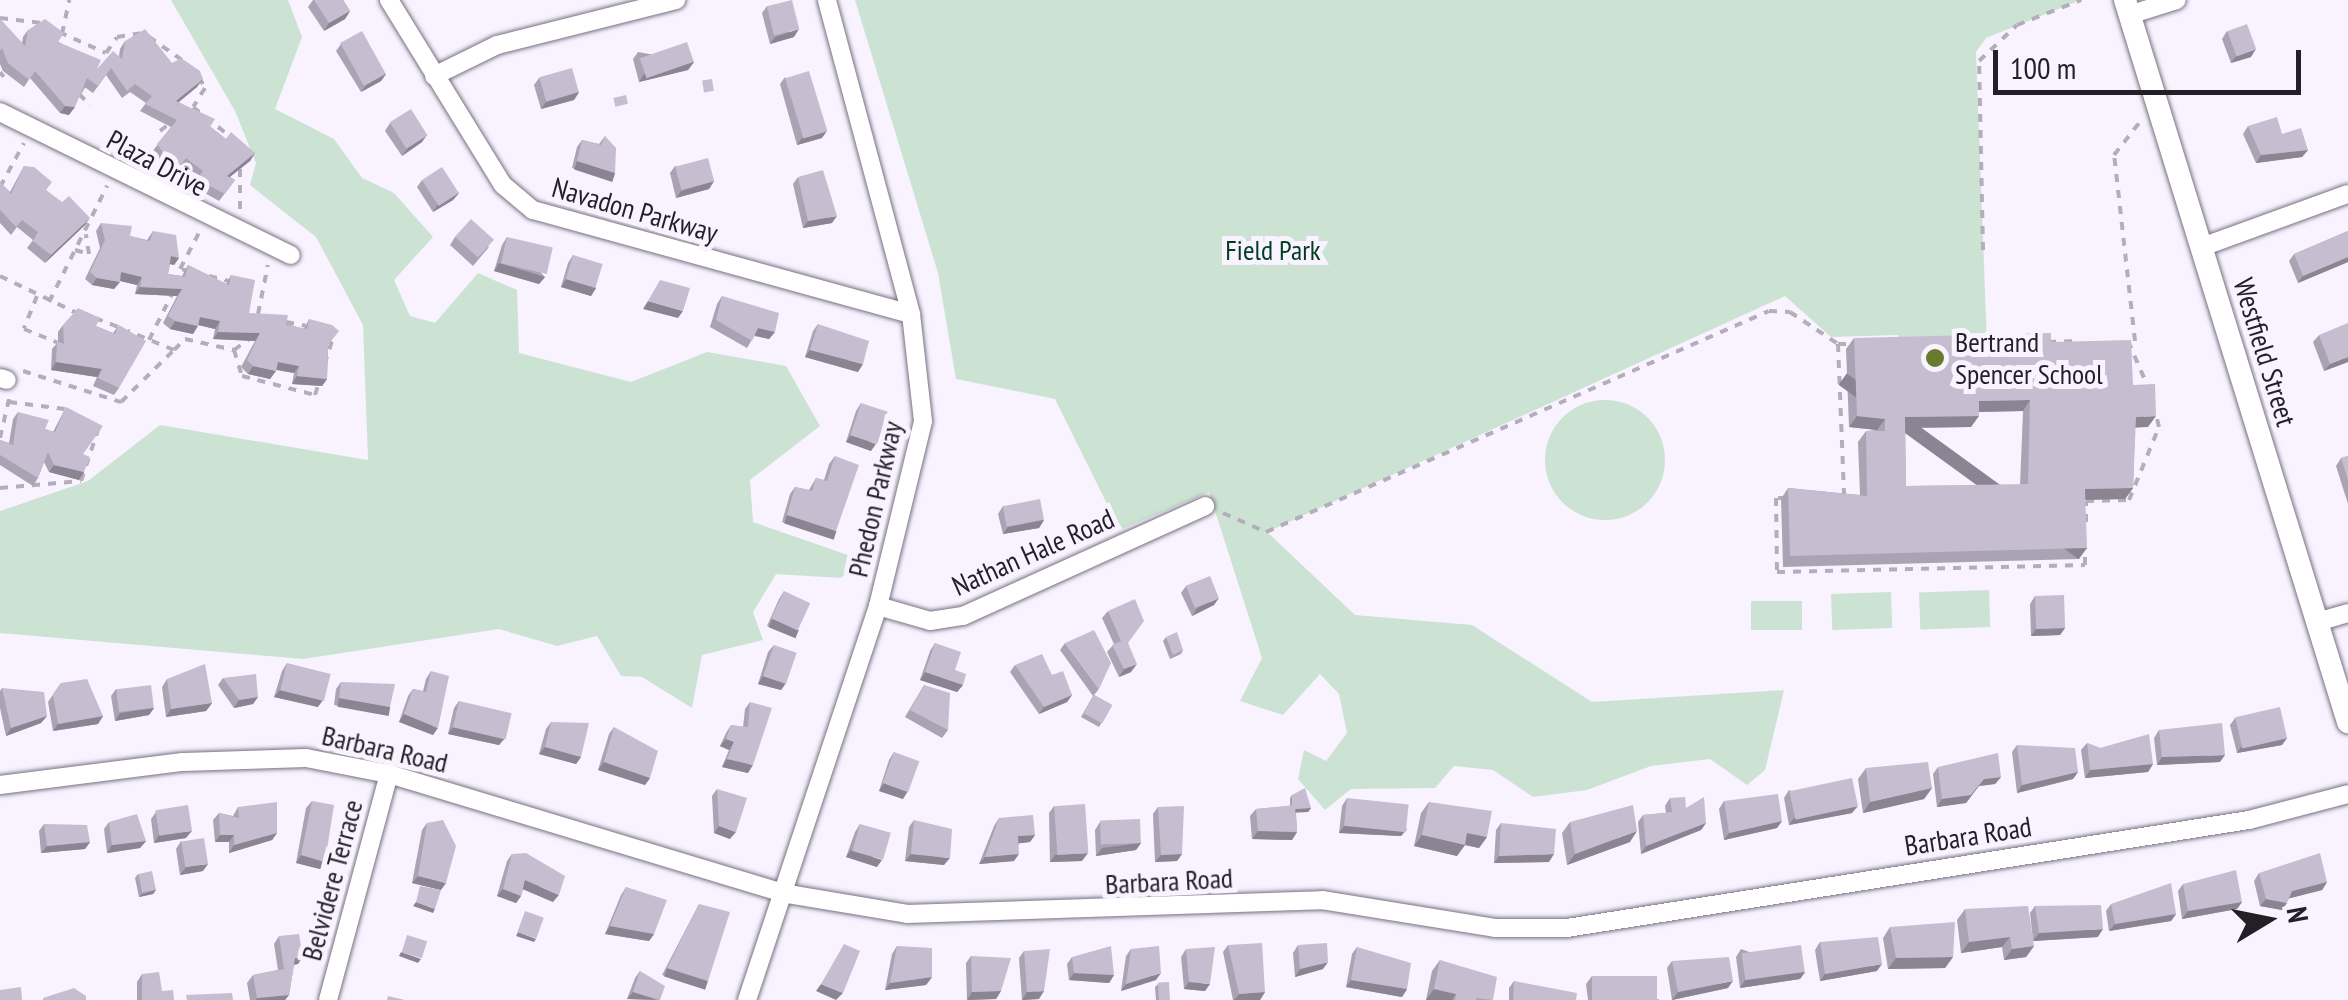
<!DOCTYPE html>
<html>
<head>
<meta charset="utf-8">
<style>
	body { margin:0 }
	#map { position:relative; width:2348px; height:1000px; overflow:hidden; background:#f8f3ff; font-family:"PT Sans Narrow",sans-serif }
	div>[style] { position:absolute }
	.green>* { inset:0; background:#cce3d3; transform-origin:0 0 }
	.round { border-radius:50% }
	.path>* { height:4px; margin-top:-2px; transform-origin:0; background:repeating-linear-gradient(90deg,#b3aeb9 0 8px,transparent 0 16px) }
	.roads { filter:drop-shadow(0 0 2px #787081) drop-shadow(0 0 2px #787081) }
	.street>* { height:18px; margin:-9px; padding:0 9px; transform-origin:9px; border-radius:9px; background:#fff }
	.secondary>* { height:22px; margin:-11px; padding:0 11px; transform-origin:11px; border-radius:11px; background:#fff }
	.wall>* { inset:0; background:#aaa3b3 }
	.shaded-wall>* { inset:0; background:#8b8492; transform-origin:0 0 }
	.building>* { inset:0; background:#c6bdd0; transform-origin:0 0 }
	.dots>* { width:28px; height:28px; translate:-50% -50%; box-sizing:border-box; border:5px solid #f8f3ff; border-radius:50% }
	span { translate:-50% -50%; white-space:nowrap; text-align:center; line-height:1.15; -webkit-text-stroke:10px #f8f3ff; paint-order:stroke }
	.street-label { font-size:28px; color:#221f26 }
	.park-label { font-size:28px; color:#033d21 }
	.poi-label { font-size:28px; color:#221f26 }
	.left { translate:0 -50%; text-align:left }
	.north { position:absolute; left:2218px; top:870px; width:100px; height:100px; -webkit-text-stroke:8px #f8f3ff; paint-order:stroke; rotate:80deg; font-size:28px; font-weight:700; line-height:40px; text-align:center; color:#221f26 }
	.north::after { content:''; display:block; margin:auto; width:35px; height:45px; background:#221f26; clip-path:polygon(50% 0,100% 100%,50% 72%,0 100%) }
	.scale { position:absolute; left:1993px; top:50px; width:308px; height:45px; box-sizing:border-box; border:5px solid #221f26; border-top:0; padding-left:12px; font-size:30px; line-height:35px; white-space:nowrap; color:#221f26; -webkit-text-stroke:8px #f8f3ff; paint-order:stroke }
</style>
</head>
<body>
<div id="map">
	<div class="green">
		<i style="clip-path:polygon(171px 0,288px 0,302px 37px,275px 109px,334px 139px,362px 178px,394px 193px,433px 237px,394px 280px,410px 316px,435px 323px,478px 273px,517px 290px,519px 353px,631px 382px,707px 352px,786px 366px,820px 426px,750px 480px,753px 522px,868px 562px,840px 578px,776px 574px,753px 612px,763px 640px,702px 655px,692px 708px,642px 677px,621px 676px,597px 636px,557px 646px,499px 629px,303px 659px,0 633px,0 511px,88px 481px,160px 425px,368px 460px,363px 325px,316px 237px,250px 185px,256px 163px,235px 111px)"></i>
		<i style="clip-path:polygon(855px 0,2081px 0,1986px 38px,1976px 52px,1987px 345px,1899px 348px,1898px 335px,1831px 337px,1785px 296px,1267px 532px,1355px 615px,1472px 625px,1592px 702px,1784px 690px,1765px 770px,1747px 785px,1710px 759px,1651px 766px,1587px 790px,1533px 797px,1493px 770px,1454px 766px,1435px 788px,1351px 789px,1325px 810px,1298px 779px,1304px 750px,1326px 761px,1347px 733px,1339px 694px,1320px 674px,1283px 715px,1240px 701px,1262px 658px,1209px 492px,1120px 530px,1055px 399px,956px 379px,938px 273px)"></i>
		<i class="round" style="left:1545px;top:400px;width:120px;height:120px"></i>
		<i style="left:1989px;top:590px;width:37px;height:70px;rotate:88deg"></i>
		<i style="left:1891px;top:592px;width:36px;height:60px;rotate:88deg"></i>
		<i style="left:1751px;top:601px;width:51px;height:29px"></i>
	</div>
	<div class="path">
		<i style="left:0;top:18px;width:42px;rotate:6.8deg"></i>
		<i style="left:59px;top:32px;width:51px;rotate:24.1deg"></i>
		<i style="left:106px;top:53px;width:19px;rotate:-55deg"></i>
		<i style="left:117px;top:37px;width:24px;rotate:-9deg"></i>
		<i style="left:62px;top:34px;width:35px;rotate:-78deg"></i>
		<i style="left:149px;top:37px;width:40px;rotate:34.9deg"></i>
		<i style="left:0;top:72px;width:6px;rotate:51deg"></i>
		<i style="left:199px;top:77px;width:13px;rotate:61deg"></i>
		<i style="left:205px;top:88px;width:22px;rotate:122deg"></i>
		<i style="left:193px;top:107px;width:50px;rotate:38.5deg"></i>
		<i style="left:84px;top:86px;width:9px;rotate:122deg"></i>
		<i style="left:79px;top:94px;width:16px;rotate:45deg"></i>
		<i style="left:160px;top:131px;width:11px;rotate:-38deg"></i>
		<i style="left:0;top:187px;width:50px;rotate:-61.4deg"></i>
		<i style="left:240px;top:209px;width:42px;rotate:-90deg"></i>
		<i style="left:75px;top:250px;width:15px;rotate:16deg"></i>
		<i style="left:89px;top:254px;width:20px;rotate:-99deg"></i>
		<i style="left:1983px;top:250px;width:189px;rotate:-91.2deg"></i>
		<i style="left:1979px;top:61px;width:52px;rotate:-43.5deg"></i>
		<i style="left:2017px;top:25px;width:69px;rotate:-21.3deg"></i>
		<i style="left:190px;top:271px;width:10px;rotate:-169deg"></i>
		<i style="left:180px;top:269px;width:45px;rotate:-62.3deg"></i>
		<i style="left:0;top:276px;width:85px;rotate:25.7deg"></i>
		<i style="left:209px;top:276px;width:21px;rotate:14deg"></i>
		<i style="left:37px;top:296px;width:35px;rotate:112deg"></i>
		<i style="left:24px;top:329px;width:40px;rotate:22deg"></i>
		<i style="left:49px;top:302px;width:130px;rotate:-63.4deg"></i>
		<i style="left:258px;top:314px;width:50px;rotate:-78.5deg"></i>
		<i style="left:95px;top:318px;width:26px;rotate:21deg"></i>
		<i style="left:286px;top:322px;width:20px;rotate:11deg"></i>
		<i style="left:149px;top:340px;width:54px;rotate:-63.4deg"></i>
		<i style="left:2128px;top:341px;width:50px;rotate:66.5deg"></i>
		<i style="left:2135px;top:341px;width:187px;rotate:-96.4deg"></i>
		<i style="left:2114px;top:155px;width:41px;rotate:-52deg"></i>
		<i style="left:2048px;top:342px;width:30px;rotate:-2deg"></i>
		<i style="left:1838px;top:344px;width:15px"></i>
		<i style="left:174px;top:350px;width:16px;rotate:-45deg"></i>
		<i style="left:185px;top:339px;width:50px;rotate:12.7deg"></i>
		<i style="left:234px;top:350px;width:27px;rotate:73deg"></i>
		<i style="left:242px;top:376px;width:75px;rotate:14.6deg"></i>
		<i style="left:315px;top:395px;width:64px;rotate:-72.7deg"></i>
		<i style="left:234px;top:350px;width:22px;rotate:-36deg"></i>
		<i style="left:23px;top:371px;width:103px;rotate:17.6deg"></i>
		<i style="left:121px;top:402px;width:74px;rotate:-44.5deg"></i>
		<i style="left:174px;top:350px;width:50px;rotate:-157.6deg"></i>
		<i style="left:9px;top:402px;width:56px;rotate:7.1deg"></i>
		<i style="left:0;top:438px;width:40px;rotate:-77deg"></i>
		<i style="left:0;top:488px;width:81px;rotate:-4.9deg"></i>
		<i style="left:81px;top:481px;width:57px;rotate:-71.6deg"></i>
		<i style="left:1786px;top:498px;width:10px;rotate:180deg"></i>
		<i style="left:1776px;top:498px;width:74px;rotate:89.2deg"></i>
		<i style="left:1777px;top:572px;width:308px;rotate:-1.3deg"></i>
		<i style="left:2085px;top:565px;width:18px;rotate:-90deg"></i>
		<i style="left:1223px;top:513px;width:47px;rotate:23.8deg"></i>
		<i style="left:1266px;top:532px;width:549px;rotate:-23.72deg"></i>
		<i style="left:1769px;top:311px;width:21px;rotate:3deg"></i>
		<i style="left:1790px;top:312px;width:58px;rotate:33.7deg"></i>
		<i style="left:1838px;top:344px;width:150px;rotate:87.7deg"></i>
		<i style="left:2086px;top:522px;width:21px;rotate:-90deg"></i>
		<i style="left:2086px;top:501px;width:43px;rotate:-1.3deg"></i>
		<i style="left:2129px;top:500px;width:79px;rotate:-67.7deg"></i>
		<i style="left:2159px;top:427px;width:16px;rotate:-104deg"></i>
	</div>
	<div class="roads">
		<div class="street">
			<i style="left:389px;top:0;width:217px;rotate:58.4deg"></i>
			<i style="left:503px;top:185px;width:39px;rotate:40deg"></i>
			<i style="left:533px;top:210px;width:392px;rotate:15.4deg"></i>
			<i style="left:2129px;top:15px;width:50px;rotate:-17.4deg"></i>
			<i style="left:434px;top:76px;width:70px;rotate:-26.2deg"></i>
			<i style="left:497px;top:45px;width:185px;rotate:-14.1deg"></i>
			<i style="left:0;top:112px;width:324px;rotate:26.2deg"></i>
			<i style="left:2202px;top:247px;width:155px;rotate:-20deg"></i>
			<i style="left:0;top:378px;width:7px;rotate:16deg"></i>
			<i style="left:878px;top:606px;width:54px;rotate:16.1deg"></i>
			<i style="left:930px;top:621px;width:33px;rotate:-9deg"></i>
			<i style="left:963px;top:616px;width:266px;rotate:-24.4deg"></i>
			<i style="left:2317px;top:622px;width:32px;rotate:-16deg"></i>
			<i style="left:0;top:785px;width:184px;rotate:-7.2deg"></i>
			<i style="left:183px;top:762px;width:123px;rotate:-1.9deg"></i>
			<i style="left:306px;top:758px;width:85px;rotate:10.9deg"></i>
			<i style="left:389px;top:774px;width:411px;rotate:16.8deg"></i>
			<i style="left:782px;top:893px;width:127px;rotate:9.5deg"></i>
			<i style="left:907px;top:914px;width:415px;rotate:-1.9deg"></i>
			<i style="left:1322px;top:900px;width:175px;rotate:9.2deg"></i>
			<i style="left:1495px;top:928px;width:72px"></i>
			<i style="left:1567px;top:928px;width:690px;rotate:-9deg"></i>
			<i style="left:2249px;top:820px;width:102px;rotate:-14.7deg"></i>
			<i style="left:328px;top:1000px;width:234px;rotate:-74.9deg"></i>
			<i style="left:747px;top:1000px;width:415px;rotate:-71.6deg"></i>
			<i style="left:878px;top:606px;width:190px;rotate:-76.3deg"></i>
			<i style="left:923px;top:421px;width:108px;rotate:-96.4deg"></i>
			<i style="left:911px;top:314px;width:325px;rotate:-105deg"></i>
		</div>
		<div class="secondary">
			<i style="left:2125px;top:0;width:756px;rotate:72.84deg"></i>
		</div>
	</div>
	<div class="wall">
		<i style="clip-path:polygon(313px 0,343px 0,350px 11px,345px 19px,324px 31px,308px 7px)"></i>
		<i style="clip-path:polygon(767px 6px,794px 37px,770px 44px,762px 13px)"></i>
		<i style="clip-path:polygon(0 19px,22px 43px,23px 37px,28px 30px,59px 42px,97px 69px,119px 56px,120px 49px,125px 41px,172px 63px,197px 87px,179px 102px,226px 139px,255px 153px,250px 161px,230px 177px,235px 180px,219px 201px,192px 186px,197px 178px,181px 165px,174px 173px,156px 159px,152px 152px,171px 127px,140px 111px,146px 103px,130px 92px,122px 98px,106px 75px,93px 93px,83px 86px,69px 115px,60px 113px,30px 78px,24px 87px,3px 71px,0 64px)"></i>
		<i style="clip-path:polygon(2227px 31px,2251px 57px,2231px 63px,2222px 39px)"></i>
		<i style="clip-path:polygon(341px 44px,386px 74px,381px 81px,361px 92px,336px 51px)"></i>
		<i style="clip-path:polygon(638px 52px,694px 62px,688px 70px,639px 82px,633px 59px)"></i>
		<i style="clip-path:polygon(785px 77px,822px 138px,797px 145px,780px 84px)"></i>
		<i style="clip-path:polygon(539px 78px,579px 92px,574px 100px,541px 109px,534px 85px)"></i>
		<i style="clip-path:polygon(390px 123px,422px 142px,402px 156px,385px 131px)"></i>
		<i style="clip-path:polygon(2248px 126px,2282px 134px,2308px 150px,2302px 157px,2256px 163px,2243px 134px)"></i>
		<i style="clip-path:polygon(605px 136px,615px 173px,610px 180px,572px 168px,577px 147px,582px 140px,599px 144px)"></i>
		<i style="clip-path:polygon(24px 166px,46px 190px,85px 225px,45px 263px,27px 248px,33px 240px,17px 227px,11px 235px,0 223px,0 182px,10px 192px)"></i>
		<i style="clip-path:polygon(675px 166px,714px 181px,709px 189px,676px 198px,670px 173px)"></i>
		<i style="clip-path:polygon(798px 177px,832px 223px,803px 228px,793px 184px)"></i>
		<i style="clip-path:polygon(422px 180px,459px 193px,453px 200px,433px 212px,417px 187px)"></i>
		<i style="clip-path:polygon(101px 223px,130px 236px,147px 240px,153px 231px,179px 258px,174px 265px,170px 264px,168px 274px,182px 276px,188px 265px,226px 284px,231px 275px,249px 313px,304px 329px,309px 319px,328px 346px,327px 379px,322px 386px,292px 384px,294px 373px,276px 370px,270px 379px,248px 374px,241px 367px,255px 341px,213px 339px,215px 329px,198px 325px,193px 334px,170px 329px,163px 323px,177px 296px,135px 294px,137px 285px,120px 281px,114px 289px,92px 285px,85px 279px,100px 248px,96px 231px)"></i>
		<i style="clip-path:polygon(2348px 231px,2348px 262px,2298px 283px,2289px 261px,2294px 254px)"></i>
		<i style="clip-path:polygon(455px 237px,489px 247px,473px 266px,450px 245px)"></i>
		<i style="clip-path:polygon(507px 237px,545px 277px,539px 284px,494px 271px,502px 245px)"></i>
		<i style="clip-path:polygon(573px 255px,596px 288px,591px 296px,561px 287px,568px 263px)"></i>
		<i style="clip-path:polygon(722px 296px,775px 332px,769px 339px,754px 336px,747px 348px,710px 327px,717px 304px)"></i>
		<i style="clip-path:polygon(818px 324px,858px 372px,805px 357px,813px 331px)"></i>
		<i style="clip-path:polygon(63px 325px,96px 326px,113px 333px,119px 325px,119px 388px,114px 395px,93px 386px,97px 377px,51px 370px,52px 349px,58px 342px,58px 332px)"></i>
		<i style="clip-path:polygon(2319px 335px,2348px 362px,2324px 371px,2313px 342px)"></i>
		<i style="clip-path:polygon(evenodd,1854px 338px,2051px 342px,2133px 385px,2148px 427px,2135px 427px,2133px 488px,2125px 499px,2085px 500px,2079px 559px,1783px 567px,1781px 499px,1788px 488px,1860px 495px,1858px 442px,1866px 431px,1877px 430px,1849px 427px,1846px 349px,1854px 338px,2023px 411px,2020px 485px,1906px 486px,1905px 428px,1971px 427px,1979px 412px,2023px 411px)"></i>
		<i style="clip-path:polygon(861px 403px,871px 451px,846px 442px,856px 411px)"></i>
		<i style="clip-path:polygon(66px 407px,83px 454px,84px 472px,79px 480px,49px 472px,44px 462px,38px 478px,33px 486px,0 465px,0 440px,9px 443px,13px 419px,18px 412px,45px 429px,53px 432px)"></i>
		<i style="clip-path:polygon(835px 456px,831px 538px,782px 522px,790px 494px,795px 487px,809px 490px,816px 478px,824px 480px,829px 464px)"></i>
		<i style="clip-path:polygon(2348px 456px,2348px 504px,2336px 466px,2341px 458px)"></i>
		<i style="clip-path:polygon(1003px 506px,1044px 520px,1039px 528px,1003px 534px,998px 514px)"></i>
		<i style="clip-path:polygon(1186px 586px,1214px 605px,1192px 616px,1181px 593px)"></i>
		<i style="clip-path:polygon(784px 591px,794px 637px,767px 626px,779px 599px)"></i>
		<i style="clip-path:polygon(2035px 596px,2065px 628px,2060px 635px,2031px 636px,2030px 604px)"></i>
		<i style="clip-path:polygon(1108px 611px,1128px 643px,1131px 672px,1119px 677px,1107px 652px,1114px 644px,1102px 618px)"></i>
		<i style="clip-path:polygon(1166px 637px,1183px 650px,1181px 654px,1170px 659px,1163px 641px)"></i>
		<i style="clip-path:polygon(935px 643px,955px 670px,963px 685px,957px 692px,920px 680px,930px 651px)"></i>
		<i style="clip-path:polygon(1065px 643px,1099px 689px,1094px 695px,1112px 705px,1099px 727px,1081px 717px,1093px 696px,1060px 650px)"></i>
		<i style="clip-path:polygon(774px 645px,786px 683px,781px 690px,758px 684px,768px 652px)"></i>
		<i style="clip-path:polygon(287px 663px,318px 707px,274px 697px,282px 671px)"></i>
		<i style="clip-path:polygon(1015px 665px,1052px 675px,1072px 695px,1067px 702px,1039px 714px,1010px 672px)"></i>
		<i style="clip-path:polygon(431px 671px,433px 735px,399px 722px,408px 696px,413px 689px,423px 691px,426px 679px)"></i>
		<i style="clip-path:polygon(223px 678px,258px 697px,253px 704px,234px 708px,218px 685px)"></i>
		<i style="clip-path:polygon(167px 679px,212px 703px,206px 711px,166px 717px,162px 687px)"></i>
		<i style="clip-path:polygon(341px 682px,390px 707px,385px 714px,334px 705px,336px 689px)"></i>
		<i style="clip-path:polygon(61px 683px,103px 716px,98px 724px,53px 731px,48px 702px)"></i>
		<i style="clip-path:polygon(924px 685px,948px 730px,942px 738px,905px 717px)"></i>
		<i style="clip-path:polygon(2px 688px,47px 716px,41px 723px,6px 736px,0 708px,0 691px)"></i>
		<i style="clip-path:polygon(116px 689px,154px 708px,149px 715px,115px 721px,111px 696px)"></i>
		<i style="clip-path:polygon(459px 701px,505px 738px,499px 745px,448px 734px,454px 708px)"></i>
		<i style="clip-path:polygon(750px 702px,748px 773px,722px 767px,729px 750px,720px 746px,726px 733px,731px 725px,743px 727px,745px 709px)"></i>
		<i style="clip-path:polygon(2235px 718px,2287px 738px,2282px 745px,2237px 753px,2230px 725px)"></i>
		<i style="clip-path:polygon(551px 722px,581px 757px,576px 764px,539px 754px,546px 729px)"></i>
		<i style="clip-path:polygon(614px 727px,650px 778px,645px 785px,598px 770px,609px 734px)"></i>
		<i style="clip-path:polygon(2159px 730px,2220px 762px,2157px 765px,2154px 738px)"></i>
		<i style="clip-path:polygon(2087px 743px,2100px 748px,2153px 764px,2148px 772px,2085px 778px,2081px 750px)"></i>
		<i style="clip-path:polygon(2017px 745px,2078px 772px,2073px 779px,2017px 793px,2012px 752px)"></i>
		<i style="clip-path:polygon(894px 752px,903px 799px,879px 791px,889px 760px)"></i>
		<i style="clip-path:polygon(1938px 767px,2001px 777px,1995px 784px,1979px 786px,1966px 803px,1937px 807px,1933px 774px)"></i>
		<i style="clip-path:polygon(1866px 768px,1932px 788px,1924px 799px,1863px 813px,1858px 779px)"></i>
		<i style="clip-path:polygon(717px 789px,730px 839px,714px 833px,712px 796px)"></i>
		<i style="clip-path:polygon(1789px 790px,1852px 813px,1789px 825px,1784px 798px)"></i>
		<i style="clip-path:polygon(1292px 795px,1311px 808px,1308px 812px,1296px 812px,1297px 832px,1292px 840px,1252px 839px,1250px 816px,1256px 809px,1290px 806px,1290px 798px)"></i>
		<i style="clip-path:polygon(1347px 798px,1407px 829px,1401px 836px,1339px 833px,1342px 806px)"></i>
		<i style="clip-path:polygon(1670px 798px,1706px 823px,1701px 830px,1641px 854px,1638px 822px,1643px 815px,1666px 813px,1665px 806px)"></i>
		<i style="clip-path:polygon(312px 801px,325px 862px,320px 869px,296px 863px,306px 808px)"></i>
		<i style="clip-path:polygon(1724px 801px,1782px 821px,1777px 828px,1724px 840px,1719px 809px)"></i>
		<i style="clip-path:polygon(1429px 802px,1487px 837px,1479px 848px,1465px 845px,1457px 856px,1414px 846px,1421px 813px)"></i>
		<i style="clip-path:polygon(1054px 806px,1082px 861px,1050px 862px,1049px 813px)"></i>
		<i style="clip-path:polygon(238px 807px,277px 833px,272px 840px,229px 853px,229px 842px,215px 842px,213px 820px,219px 813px,233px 816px)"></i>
		<i style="clip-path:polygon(1158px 807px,1182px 854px,1177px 861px,1155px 862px,1153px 814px)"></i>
		<i style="clip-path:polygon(156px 812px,186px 838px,154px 843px,151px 819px)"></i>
		<i style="clip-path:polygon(999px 818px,1035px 835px,1030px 842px,1019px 843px,1014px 861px,979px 864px,994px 826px)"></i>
		<i style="clip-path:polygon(914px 820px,944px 865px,905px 861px,909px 827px)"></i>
		<i style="clip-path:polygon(109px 822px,146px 841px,140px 848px,107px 853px,104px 829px)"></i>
		<i style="clip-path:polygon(1100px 822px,1141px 843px,1136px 850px,1096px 856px,1095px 830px)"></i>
		<i style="clip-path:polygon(1570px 822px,1630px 842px,1567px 865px,1562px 833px)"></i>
		<i style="clip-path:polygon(427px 823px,441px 890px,412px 883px,422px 830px)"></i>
		<i style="clip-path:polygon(1501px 823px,1549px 862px,1494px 863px,1496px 830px)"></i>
		<i style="clip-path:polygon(44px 824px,90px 842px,85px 849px,41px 853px,39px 831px)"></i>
		<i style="clip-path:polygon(860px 824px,877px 867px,846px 857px,855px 832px)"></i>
		<i style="clip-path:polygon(181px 841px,203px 871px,180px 875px,176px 849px)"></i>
		<i style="clip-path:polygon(512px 854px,553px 902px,523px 889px,521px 896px,516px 903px,497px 896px,507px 861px)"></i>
		<i style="clip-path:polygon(2259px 873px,2327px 882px,2322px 890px,2289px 898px,2282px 910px,2260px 906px,2254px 881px)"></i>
		<i style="clip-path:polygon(138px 874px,156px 890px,153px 894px,139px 897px,135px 878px)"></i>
		<i style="clip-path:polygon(2183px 884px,2242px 902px,2237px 909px,2182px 919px,2178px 891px)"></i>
		<i style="clip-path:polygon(626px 887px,654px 934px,649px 941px,605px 934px,621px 895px)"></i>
		<i style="clip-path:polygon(699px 904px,708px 981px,703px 988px,662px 975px)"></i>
		<i style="clip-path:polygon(2111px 904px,2176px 914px,2171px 921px,2109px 931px,2106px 911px)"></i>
		<i style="clip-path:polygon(2035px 906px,2098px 937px,2033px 941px,2030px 913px)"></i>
		<i style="clip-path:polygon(1965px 909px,2034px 946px,2026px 957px,2004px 960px,2002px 947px,1961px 953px,1957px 920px)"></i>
		<i style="clip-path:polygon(1890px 927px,1953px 957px,1945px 968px,1888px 969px,1883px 938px)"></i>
		<i style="clip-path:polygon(279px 936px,298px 964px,294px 965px,289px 995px,285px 1000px,250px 1000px,247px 983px,253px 975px,278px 970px,274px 944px)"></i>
		<i style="clip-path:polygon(1820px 942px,1877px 971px,1820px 981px,1815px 950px)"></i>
		<i style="clip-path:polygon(1228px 945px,1265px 992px,1260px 1000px,1233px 1000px,1223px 952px)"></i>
		<i style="clip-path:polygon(1298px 945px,1323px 969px,1295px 977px,1293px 953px)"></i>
		<i style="clip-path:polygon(897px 946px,932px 977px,926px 985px,885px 990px,892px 954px)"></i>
		<i style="clip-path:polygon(1357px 947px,1407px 989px,1402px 997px,1346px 987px,1352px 954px)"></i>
		<i style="clip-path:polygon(1131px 949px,1156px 980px,1121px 991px,1126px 956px)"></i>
		<i style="clip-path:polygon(1186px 949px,1205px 991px,1184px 989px,1181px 957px)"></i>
		<i style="clip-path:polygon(1741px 949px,1805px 972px,1800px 979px,1740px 988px,1736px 957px)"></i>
		<i style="clip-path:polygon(1024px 951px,1039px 999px,1022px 1000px,1019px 958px)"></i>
		<i style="clip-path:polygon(971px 956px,1001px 991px,996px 999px,967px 1000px,966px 963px)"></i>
		<i style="clip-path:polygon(1072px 957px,1114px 975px,1109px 983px,1069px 980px,1067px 964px)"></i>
		<i style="clip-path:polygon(1440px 960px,1493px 1000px,1426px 1000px,1432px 971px)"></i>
		<i style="clip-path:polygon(1672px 961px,1728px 988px,1672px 1000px,1667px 968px)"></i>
		<i style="clip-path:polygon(640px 971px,660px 1000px,627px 999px,635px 978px)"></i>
		<i style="clip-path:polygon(142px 974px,162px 991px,174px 1000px,137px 1000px,137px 982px)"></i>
		<i style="clip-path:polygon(1592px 976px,1660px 1000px,1588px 1000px,1586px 984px)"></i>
		<i style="clip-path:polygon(1514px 981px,1576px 1000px,1509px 1000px,1509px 988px)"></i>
		<i style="clip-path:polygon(1158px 984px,1170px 1000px,1156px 1000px,1155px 987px)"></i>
	</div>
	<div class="shaded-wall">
		<i style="clip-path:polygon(350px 11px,345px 19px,324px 31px,329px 23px)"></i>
		<i style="clip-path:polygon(799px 29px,794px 37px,770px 44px,775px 37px)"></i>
		<i style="clip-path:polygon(2256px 49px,2251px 57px,2231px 63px,2236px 56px)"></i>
		<i style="clip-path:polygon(694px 62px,688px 70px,639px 82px,644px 74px)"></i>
		<i style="clip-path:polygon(386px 74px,381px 81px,361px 92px,366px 85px)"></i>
		<i style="clip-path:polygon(203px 79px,197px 87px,171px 108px,176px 101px)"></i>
		<i style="clip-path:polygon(579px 92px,574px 100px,541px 109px,546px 102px)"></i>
		<i style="clip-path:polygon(65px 106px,75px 107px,69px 115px,60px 113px)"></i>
		<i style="clip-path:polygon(827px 131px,822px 138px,797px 145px,802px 138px)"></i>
		<i style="clip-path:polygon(427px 135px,422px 142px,402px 156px,407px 149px)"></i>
		<i style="clip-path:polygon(2308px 150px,2302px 157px,2256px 163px,2261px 155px)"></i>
		<i style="clip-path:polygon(255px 153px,250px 161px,222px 183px,227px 176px)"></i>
		<i style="left:577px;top:161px;width:40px;height:9px;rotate:18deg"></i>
		<i style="clip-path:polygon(714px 181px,709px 189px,676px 198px,681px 191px)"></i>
		<i style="clip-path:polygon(459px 193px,453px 200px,433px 212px,438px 204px)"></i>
		<i style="clip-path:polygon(837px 216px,832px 223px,803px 228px,808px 221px)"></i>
		<i style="clip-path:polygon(90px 218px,85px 225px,45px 263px,51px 255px)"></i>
		<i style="clip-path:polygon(171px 256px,179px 258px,174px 265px,166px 263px)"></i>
		<i style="clip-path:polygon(2348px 257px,2348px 262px,2298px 283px,2303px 276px)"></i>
		<i style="clip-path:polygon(499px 263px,545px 277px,539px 284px,494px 271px)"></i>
		<i style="clip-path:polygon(121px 272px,142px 277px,137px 285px,116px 280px)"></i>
		<i style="clip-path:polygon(97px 278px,120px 282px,114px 289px,92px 285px)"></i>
		<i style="clip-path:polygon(566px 279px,596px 288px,591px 296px,561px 287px)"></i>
		<i style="clip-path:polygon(140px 287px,182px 289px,177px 296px,135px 294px)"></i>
		<i style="clip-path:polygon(648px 301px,683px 311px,678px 318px,643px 309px)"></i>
		<i style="clip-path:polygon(200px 317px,220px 321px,215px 329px,194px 324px)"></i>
		<i style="clip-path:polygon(175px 321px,198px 326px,193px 334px,170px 329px)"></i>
		<i style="clip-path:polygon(758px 328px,775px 332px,769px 339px,753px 335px)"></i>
		<i style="clip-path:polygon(218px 332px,260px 333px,255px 341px,213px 339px)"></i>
		<i style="clip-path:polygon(810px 350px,863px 364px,858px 372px,805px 357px)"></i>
		<i style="clip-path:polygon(2348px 357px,2348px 362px,2324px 371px,2330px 364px)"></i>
		<i style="clip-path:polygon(56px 362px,102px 369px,97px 377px,51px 370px)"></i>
		<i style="clip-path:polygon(278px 362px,299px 366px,294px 373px,273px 369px)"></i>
		<i style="clip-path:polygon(253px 366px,276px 371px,270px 379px,248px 374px)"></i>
		<i style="clip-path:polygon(297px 376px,327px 379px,322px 386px,292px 384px)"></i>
		<i style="clip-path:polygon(2030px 400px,2023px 411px,1971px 412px,1979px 401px)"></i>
		<i style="clip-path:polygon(1857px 416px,1885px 419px,1877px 430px,1849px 427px)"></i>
		<i style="clip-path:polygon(1979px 416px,1971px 427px,1897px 428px,1905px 417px)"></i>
		<i style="clip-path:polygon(2156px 416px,2148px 427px,2128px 428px,2136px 417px)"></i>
		<i style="clip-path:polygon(851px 435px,876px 444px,871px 451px,846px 442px)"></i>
		<i style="clip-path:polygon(54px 465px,84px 472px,79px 480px,49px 472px)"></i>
		<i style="clip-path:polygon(2133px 488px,2125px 499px,2077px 500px,2085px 489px)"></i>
		<i style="left:787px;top:515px;width:52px;height:9px;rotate:18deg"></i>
		<i style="clip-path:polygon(1044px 520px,1039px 528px,1003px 534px,1008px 527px)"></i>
		<i style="left:2087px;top:548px;width:14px;height:297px;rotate:126deg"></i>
		<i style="clip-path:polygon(1219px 598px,1214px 605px,1192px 616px,1197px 608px)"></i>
		<i style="left:772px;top:619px;width:29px;height:9px;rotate:22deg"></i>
		<i style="clip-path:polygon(2065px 628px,2060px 635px,2031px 636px,2036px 629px)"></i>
		<i style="clip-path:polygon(1137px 664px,1131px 672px,1119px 677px,1124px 669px)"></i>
		<i style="clip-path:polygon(925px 672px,963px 685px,957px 692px,920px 680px)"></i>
		<i style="clip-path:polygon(763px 676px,786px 683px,781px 690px,758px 684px)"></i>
		<i style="clip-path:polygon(280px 690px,323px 700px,318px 707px,274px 697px)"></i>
		<i style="clip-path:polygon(1072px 695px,1067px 702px,1039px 714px,1044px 707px)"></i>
		<i style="clip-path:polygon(258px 697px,253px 704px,234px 708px,239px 700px)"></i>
		<i style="left:339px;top:698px;width:52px;height:9px;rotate:10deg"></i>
		<i style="clip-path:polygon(212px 703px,206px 711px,166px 717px,171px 709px)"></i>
		<i style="clip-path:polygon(154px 708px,149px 715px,115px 721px,120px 713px)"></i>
		<i style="clip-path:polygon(404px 714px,438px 728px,433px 735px,399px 722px)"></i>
		<i style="clip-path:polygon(47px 716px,41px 723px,6px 736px,11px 728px)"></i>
		<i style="clip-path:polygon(103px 716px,98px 724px,53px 731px,58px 724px)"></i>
		<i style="clip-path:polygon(453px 727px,505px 738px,499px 745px,448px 734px)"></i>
		<i style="clip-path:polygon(2287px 738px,2282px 745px,2237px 753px,2242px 746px)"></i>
		<i style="clip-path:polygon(726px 739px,734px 742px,729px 750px,720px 746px)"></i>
		<i style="clip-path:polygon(545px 747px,581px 757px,576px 764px,539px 754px)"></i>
		<i style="clip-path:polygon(2225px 755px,2220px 762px,2157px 765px,2162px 757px)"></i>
		<i style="clip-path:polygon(727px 759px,753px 765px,748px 773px,722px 767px)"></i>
		<i style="clip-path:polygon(604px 762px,650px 778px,645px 785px,598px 770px)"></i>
		<i style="clip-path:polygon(2153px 764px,2148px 772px,2085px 778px,2090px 770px)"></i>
		<i style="clip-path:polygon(2078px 772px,2073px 779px,2017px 793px,2022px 785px)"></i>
		<i style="clip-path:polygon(2001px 777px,1995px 784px,1979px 786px,1966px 803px,1937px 807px,1942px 799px,1984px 779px)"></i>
		<i style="clip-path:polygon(884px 783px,908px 791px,903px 799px,879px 791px)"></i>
		<i style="clip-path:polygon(1932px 788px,1924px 799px,1863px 813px,1870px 802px)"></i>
		<i style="clip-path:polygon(1858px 806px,1852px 813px,1789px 825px,1794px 818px)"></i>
		<i style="clip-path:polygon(1311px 808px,1308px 812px,1290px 813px,1293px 809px)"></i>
		<i style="clip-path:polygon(1782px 821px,1777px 828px,1724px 840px,1729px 833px)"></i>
		<i style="clip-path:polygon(1706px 823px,1701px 830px,1641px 854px,1646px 846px)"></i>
		<i style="clip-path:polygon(719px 826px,736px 832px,730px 839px,714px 833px)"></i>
		<i style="clip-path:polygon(1344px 826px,1407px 829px,1401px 836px,1339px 833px)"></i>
		<i style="clip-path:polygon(192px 831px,186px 838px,154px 843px,159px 835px)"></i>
		<i style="clip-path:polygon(1258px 831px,1297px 832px,1292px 840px,1252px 839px)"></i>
		<i style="clip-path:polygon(1637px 831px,1630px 842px,1567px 865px,1575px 854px)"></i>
		<i style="clip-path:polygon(277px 833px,272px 840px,229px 853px,234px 845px)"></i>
		<i style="clip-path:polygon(1467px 833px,1487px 837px,1479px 848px,1465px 845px,1457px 856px,1414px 846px,1422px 835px)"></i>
		<i style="clip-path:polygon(220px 835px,234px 835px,229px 842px,215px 842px)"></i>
		<i style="clip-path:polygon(1035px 835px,1030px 842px,1013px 844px,1018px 836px)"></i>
		<i style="clip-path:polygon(146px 841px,140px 848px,107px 853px,112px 845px)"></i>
		<i style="clip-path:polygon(90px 842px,85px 849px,41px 853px,47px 846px)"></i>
		<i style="clip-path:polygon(1141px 843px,1136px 850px,1096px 856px,1102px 848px)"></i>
		<i style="clip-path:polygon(851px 850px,882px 860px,877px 867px,846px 857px)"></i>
		<i style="clip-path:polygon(1088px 853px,1082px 861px,1050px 862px,1055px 855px)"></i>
		<i style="clip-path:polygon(911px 854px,950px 858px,944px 865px,905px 861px)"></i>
		<i style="clip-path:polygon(1019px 854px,1014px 861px,979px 864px,985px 857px)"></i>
		<i style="clip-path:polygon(1182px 854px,1177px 861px,1155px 862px,1161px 855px)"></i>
		<i style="clip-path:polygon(1554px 854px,1549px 862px,1494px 863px,1499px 856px)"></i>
		<i style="clip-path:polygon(301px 855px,325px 862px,320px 869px,296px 863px)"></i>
		<i style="clip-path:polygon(208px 864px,203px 871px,180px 875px,186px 867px)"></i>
		<i style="clip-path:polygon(418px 876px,446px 883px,441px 890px,412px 883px)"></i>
		<i style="clip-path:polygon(525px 880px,559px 895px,553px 902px,520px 888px)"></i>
		<i style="clip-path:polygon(2327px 882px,2322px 890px,2287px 899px,2292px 891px)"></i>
		<i style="clip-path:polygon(503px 889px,521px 896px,516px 903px,497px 896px)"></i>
		<i style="clip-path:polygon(156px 890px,153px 894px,139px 897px,142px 894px)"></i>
		<i style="clip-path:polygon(2266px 899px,2287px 903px,2282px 910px,2260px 906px)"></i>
		<i style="clip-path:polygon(416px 902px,435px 909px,433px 913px,413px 906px)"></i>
		<i style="clip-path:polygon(2242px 902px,2237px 909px,2182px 919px,2188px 911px)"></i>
		<i style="clip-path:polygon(2176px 914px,2171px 921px,2109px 931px,2115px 924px)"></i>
		<i style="clip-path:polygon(610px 926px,654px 934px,649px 941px,605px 934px)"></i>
		<i style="clip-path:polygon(2103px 929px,2098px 937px,2033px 941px,2039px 933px)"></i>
		<i style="clip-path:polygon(518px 932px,536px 939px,534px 942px,516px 936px)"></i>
		<i style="clip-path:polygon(2010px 937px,2002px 947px,1961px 953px,1969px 942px)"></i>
		<i style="clip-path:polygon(2034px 946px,2026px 957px,2004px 960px,2012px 949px)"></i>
		<i style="clip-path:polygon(401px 952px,421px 959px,418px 963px,399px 956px)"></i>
		<i style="clip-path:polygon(303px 957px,298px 964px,290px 965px,295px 958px)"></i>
		<i style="clip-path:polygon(1953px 957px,1945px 968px,1888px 969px,1896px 958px)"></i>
		<i style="clip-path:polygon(1328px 962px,1323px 969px,1295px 977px,1300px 969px)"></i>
		<i style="clip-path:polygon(1882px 964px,1877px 971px,1820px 981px,1825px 974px)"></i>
		<i style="left:667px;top:968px;width:43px;height:9px;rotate:18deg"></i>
		<i style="clip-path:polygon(1805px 972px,1800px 979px,1740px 988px,1745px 980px)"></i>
		<i style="clip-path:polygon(1074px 973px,1114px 975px,1109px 983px,1069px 980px)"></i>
		<i style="clip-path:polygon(1161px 973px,1156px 980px,1121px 991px,1126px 984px)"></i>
		<i style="clip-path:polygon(932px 977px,926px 985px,885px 990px,890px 983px)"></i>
		<i style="clip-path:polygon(1351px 980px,1407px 989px,1402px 997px,1346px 987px)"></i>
		<i style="clip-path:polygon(1733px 981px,1728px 988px,1672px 1000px,1678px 992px)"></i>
		<i style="clip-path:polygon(1189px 982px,1210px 984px,1205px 991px,1184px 989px)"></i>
		<i style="clip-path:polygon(821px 984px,843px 993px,836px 1000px,816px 991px)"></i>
		<i style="clip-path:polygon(1434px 989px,1456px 994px,1452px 1000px,1426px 1000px)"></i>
		<i style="clip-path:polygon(1001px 991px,996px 999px,967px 1000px,972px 992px)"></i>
		<i style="clip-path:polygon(1044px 991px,1039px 999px,1022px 1000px,1027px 992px)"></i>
		<i style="clip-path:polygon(633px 992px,657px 1000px,627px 999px)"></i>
		<i style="clip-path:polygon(1265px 992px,1260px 1000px,1234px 1000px,1239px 994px)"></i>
		<i style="clip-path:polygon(289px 995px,285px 1000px,256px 1000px,257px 998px)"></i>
	</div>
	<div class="building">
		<i style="clip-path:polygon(314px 0,343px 0,350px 11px,329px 23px)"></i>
		<i style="left:792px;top:0;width:30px;height:26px;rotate:76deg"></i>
		<i style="clip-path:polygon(0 19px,25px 46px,28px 30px,45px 19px,64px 33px,58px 42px,101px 60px,97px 69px,113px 51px,122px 59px,125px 41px,145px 29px,172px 63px,181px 58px,200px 71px,203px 79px,176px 101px,215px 119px,210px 127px,226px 139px,231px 132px,255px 153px,227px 176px,235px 180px,225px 194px,197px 179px,203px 171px,186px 158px,180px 166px,162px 151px,157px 144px,177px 120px,145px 104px,152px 96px,135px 84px,127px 91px,111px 68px,98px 86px,87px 78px,75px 107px,65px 106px,35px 71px,29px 80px,8px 63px,2px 48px,0 51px)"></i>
		<i style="left:2247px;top:24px;width:27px;height:21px;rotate:70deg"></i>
		<i style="left:362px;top:31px;width:49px;height:25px;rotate:61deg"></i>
		<i style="left:687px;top:42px;width:21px;height:50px;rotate:71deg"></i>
		<i style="left:572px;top:68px;width:25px;height:34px;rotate:74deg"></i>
		<i style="left:809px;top:71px;width:63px;height:25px;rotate:73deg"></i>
		<i style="left:712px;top:79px;width:12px;height:10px;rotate:81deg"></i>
		<i style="left:626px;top:95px;width:9px;height:13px;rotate:77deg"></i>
		<i style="left:411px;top:109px;width:31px;height:25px;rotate:58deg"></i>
		<i style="clip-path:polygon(2277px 117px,2282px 134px,2301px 128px,2308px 150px,2261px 155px,2248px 126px)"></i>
		<i style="clip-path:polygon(605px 136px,616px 148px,615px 173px,577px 161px,582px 140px,601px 145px)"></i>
		<i style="left:708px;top:158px;width:24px;height:34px;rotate:75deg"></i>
		<i style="clip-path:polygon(24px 166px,34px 167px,52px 182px,46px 190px,62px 202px,69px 196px,90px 218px,51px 255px,33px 241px,38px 232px,22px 220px,16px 227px,0 210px,0 182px,11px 194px)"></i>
		<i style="left:442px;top:167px;width:31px;height:24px;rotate:57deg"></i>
		<i style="clip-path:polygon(823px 170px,837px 216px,808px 221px,798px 177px)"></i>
		<i style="left:471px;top:219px;width:31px;height:24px;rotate:42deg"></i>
		<i style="clip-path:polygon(101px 223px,132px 226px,130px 236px,150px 241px,153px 231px,176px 235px,179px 258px,171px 256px,168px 274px,185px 277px,188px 265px,229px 285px,231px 275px,255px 280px,249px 313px,288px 315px,286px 325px,307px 329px,309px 319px,332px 325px,339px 331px,328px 345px,327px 379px,297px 376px,299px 366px,278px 362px,276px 371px,253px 366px,247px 360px,260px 333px,218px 332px,220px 321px,200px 317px,198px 326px,175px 321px,168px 316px,182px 289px,140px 287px,142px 277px,121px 272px,120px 282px,97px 278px,90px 272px,105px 240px)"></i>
		<i style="clip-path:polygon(2348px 231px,2348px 257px,2303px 276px,2294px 254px)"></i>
		<i style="left:507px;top:237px;width:47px;height:27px;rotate:13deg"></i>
		<i style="left:573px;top:255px;width:31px;height:25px;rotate:17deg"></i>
		<i style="clip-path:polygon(660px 280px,690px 288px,683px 311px,648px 301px)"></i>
		<i style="clip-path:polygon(722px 296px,779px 313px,775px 332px,758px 328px,752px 341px,716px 320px)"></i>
		<i style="clip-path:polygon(78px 308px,100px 318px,96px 326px,115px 334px,119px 325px,146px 341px,119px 388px,98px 378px,102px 369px,56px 362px,57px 341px,64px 344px,63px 325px)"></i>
		<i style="clip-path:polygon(2348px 323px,2348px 357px,2330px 364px,2319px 335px)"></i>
		<i style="clip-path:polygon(818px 324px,869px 341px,863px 364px,810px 350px)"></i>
		<i style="clip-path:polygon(evenodd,2051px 333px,2051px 342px,2131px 340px,2133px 385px,2155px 384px,2156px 416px,2136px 417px,2133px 488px,2085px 489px,2087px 548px,1790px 556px,1788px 488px,1867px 496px,1866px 431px,1885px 431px,1885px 419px,1857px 416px,1854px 338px,2051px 333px,2030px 400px,2028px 484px,1906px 486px,1905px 417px,1979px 416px,1979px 401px,2030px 400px)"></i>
		<i style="left:861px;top:403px;width:28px;height:34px;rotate:18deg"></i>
		<i style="clip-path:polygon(66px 407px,103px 426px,83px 454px,90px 457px,84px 472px,54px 465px,48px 452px,38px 478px,0 455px,0 440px,13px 445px,18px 412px,49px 420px,45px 429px,55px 432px)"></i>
		<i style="clip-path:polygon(835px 456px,859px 465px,836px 531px,787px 515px,795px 487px,812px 491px,816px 478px,827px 481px)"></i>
		<i style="clip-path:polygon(2348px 456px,2348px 480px,2341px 458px)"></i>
		<i style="left:1040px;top:499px;width:21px;height:38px;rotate:79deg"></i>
		<i style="left:1210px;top:576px;width:24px;height:26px;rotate:68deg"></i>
		<i style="left:784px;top:591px;width:29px;height:30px;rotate:25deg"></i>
		<i style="left:2064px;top:595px;width:33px;height:29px;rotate:88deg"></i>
		<i style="clip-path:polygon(1135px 599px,1144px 621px,1128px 643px,1137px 664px,1124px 669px,1112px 645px,1121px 641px,1108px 611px)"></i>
		<i style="clip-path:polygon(1094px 630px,1111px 663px,1099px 689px,1065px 643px)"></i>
		<i style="clip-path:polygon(1177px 632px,1183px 650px,1173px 655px,1166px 637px)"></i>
		<i style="clip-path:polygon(935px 643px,961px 652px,955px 670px,966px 674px,963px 685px,925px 672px)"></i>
		<i style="left:774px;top:645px;width:24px;height:33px;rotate:19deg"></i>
		<i style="clip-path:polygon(1042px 654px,1052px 675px,1063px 671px,1072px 695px,1044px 707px,1015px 665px)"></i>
		<i style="left:287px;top:663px;width:45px;height:28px;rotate:14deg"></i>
		<i style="clip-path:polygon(205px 664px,212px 703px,171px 709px,167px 679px)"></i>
		<i style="clip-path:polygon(431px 671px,449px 676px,438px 728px,404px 714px,413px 689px,426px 692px)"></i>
		<i style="clip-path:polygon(256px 674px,258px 697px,239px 700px,223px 678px)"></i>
		<i style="clip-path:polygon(87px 679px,103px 716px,58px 724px,53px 694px,61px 683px)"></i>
		<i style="clip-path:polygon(341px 682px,395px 684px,390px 707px,339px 698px)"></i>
		<i style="left:151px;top:685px;width:23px;height:35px;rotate:83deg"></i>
		<i style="clip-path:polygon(924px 685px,950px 693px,948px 730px,910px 710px)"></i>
		<i style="clip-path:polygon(2px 688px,44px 692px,47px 716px,11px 728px)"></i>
		<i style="left:1094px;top:695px;width:21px;height:21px;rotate:29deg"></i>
		<i style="left:459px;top:701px;width:54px;height:27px;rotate:13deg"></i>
		<i style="clip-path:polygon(750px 702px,772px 708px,753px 765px,727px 759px,734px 742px,726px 739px,731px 725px,748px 727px)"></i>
		<i style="left:2280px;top:707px;width:32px;height:46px;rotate:77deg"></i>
		<i style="clip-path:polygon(551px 722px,589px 723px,581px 757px,545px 747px)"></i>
		<i style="clip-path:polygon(2222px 723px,2225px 755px,2162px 757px,2159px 730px)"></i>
		<i style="clip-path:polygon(614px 727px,658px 751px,650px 778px,604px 762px)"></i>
		<i style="clip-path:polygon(2149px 734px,2153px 764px,2090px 770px,2087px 743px,2100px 748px)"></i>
		<i style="clip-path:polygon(2017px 745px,2075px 748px,2078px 772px,2022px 785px)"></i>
		<i style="left:894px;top:752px;width:27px;height:33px;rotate:20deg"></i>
		<i style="clip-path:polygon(1998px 753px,2001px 777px,1984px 779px,1971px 795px,1942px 799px,1938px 767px)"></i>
		<i style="clip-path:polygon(1928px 762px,1932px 788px,1870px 802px,1866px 768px)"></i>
		<i style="left:1852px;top:778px;width:29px;height:64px;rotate:78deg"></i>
		<i style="clip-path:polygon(1305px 788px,1311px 808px,1295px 809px,1295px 805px,1292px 806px,1292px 795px)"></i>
		<i style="clip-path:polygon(717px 789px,747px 798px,736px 832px,719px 826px)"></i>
		<i style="clip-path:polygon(1778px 794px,1782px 821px,1729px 833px,1724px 801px)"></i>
		<i style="clip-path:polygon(1685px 797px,1686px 808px,1704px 797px,1706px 823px,1646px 846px,1643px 815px,1672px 812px,1670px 798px)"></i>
		<i style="left:1347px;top:798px;width:62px;height:28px;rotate:6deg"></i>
		<i style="clip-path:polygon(312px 801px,334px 805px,325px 862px,301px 855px)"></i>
		<i style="clip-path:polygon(277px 802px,277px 833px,234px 845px,234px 835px,220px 835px,219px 813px,239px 818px,238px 807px)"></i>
		<i style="clip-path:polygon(1429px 802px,1492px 811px,1487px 837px,1467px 833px,1465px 845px,1422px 835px)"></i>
		<i style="left:1085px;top:804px;width:49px;height:31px;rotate:86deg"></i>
		<i style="left:188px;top:805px;width:26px;height:33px;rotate:81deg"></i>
		<i style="clip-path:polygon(1295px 805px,1297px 832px,1258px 831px,1256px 809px)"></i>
		<i style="clip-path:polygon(1633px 805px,1637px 831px,1575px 854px,1570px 822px)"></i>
		<i style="clip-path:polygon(1184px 806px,1182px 854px,1161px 855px,1158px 807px)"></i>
		<i style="clip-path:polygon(137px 814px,146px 841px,112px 845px,109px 822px)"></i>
		<i style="clip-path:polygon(1033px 815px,1035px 835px,1018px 836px,1019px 854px,985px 857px,999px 818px)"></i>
		<i style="left:1140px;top:819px;width:24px;height:40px;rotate:88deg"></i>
		<i style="clip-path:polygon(443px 820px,456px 846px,446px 883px,418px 876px,427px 823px)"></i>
		<i style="clip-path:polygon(914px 820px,952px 829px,950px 858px,911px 854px)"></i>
		<i style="clip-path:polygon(1501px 823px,1556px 829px,1554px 854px,1499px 856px)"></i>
		<i style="clip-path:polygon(44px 824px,87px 825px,90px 842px,47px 846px)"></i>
		<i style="left:860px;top:824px;width:32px;height:28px;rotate:16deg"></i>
		<i style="left:204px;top:838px;width:26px;height:23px;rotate:81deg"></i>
		<i style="clip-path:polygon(526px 853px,565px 876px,559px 895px,525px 880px,521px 896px,503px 889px,512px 854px)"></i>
		<i style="clip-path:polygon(2320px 853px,2327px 882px,2292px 891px,2287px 903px,2266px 899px,2259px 873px)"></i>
		<i style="clip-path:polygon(2236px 870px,2242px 902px,2188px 911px,2183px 884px)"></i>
		<i style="left:152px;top:871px;width:19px;height:14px;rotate:78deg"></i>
		<i style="clip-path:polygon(2171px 883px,2176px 914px,2115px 924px,2111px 904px)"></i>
		<i style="clip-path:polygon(420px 886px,441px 890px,435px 909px,416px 902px)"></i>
		<i style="clip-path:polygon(626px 887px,667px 900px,654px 934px,610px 926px)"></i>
		<i style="clip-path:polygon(699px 904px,730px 912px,708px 981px,667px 968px)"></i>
		<i style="clip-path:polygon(2101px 905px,2103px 929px,2039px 933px,2035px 906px)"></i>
		<i style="clip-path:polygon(2028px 906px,2034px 946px,2012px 949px,2010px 937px,1969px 942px,1965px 909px)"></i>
		<i style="left:525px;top:911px;width:20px;height:22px;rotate:20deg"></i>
		<i style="clip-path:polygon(1955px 922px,1953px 957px,1896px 958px,1890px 927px)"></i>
		<i style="clip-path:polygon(299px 934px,303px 957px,295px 958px,289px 995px,257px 998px,253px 975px,284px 969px,279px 936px)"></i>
		<i style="left:407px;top:935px;width:21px;height:18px;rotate:17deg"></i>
		<i style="clip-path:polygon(1878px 937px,1882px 964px,1825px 974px,1820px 942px)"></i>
		<i style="clip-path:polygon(1262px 943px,1265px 992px,1239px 994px,1228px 945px)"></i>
		<i style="clip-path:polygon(1327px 943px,1328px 962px,1300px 969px,1298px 945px)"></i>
		<i style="clip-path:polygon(844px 944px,860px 951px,843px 993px,821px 984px)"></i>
		<i style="left:1801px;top:945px;width:27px;height:60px;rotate:82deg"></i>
		<i style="clip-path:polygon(897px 946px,932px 948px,932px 977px,890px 983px)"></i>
		<i style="clip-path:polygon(1111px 946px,1114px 975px,1074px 973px,1072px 957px)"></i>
		<i style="clip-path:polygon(1159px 946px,1161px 973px,1126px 984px,1131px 949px)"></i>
		<i style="clip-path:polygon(1215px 947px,1210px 984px,1189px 982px,1186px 949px)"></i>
		<i style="clip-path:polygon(1357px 947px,1411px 963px,1407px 989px,1351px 980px)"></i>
		<i style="clip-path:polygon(1050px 949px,1044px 991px,1027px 992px,1024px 951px)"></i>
		<i style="clip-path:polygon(971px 956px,1011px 958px,1001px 991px,972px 992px)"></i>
		<i style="clip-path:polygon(1729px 957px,1733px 981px,1678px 992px,1672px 961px)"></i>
		<i style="clip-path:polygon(1440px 960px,1497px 977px,1493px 1000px,1476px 998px,1476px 1000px,1455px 1000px,1456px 994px,1434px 989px)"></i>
		<i style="clip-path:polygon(640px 971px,665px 986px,660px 1000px,633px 992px)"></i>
		<i style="clip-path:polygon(159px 972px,162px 991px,173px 990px,174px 1000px,142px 1000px,142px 974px)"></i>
		<i style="left:1592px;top:976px;width:65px;height:24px"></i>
		<i style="clip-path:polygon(1514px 981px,1577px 993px,1576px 1000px,1513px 1000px)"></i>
		<i style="left:1169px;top:982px;width:18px;height:11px;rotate:87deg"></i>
		<i style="clip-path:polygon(21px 987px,22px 1000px,0 1000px,0 990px)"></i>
		<i style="clip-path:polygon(74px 988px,86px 996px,86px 1000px,43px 1000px,43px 998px)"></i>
		<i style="clip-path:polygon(232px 993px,233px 1000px,187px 1000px,186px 995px)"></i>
		<i style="clip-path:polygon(388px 996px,405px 1000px,387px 1000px)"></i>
	</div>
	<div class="dots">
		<i style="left:1935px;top:358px;background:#667b2c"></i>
	</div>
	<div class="street-label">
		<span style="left:157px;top:163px;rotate:28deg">Plaza Drive</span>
		<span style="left:635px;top:210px;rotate:16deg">Navadon Parkway</span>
		<span style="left:2265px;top:352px;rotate:73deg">Westfield Street</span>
		<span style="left:875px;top:499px;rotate:-77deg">Phedon Parkway</span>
		<span style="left:1033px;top:552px;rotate:-24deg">Nathan Hale Road</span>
		<span style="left:385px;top:749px;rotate:13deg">Barbara Road</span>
		<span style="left:1968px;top:836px;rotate:-9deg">Barbara Road</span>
		<span style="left:332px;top:880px;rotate:-75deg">Belvidere Terrace</span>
		<span style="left:1169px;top:881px;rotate:-3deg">Barbara Road</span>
	</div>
	<div class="park-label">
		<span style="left:1273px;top:250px">Field Park</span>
	</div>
	<div class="poi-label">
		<span class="left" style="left:1955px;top:358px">Bertrand<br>Spencer School</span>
	</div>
	<div class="north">N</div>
	<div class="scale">100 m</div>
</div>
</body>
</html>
